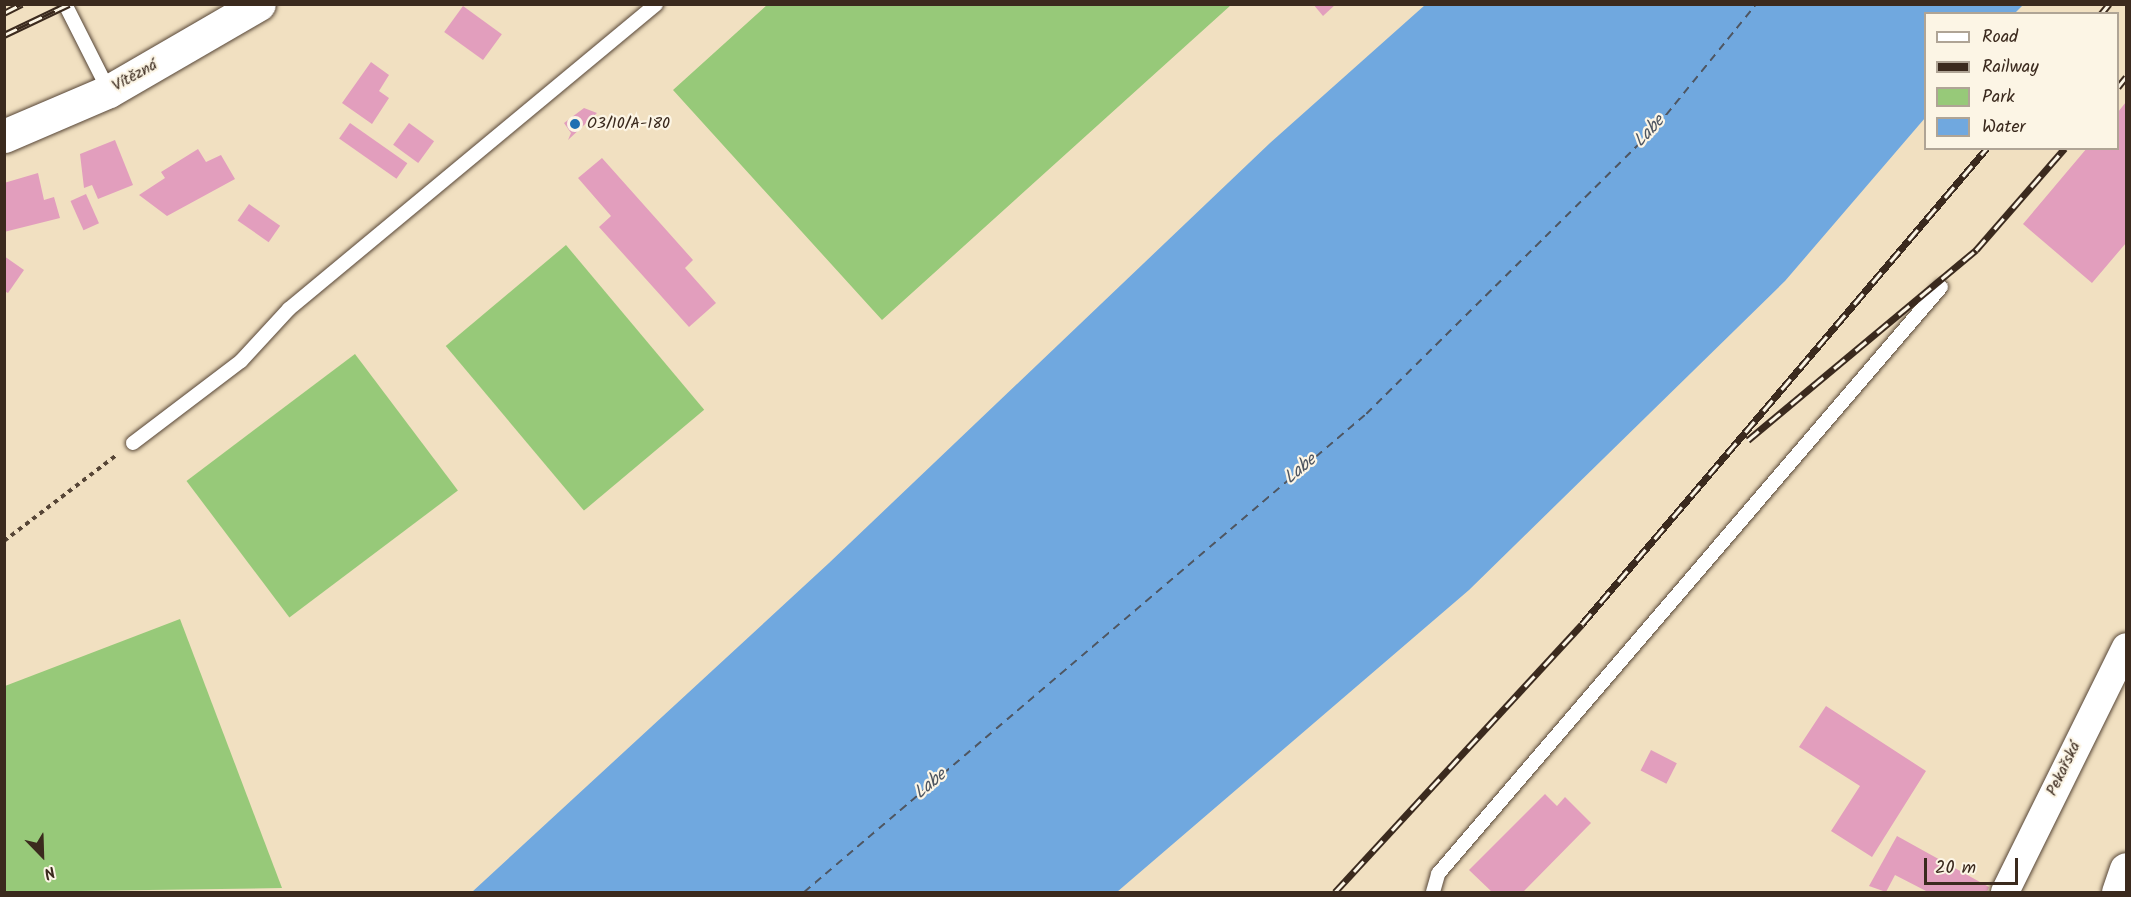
<!DOCTYPE html>
<html>
<head>
<meta charset="utf-8">
<style>
	body { margin:0 }
	#map { position:relative; width:2131px; height:897px; overflow:hidden; background:#f1e0c1; font-family:Kalam,sans-serif }
	div>[style] { position:absolute }
	.green>* { inset:0; background:#97c979; transform-origin:0 0 }
	.water>* { inset:0; background:#70a8df }
	.ferry>* { height:1.5px; margin-top:-0.75px; transform-origin:0; background:repeating-linear-gradient(90deg,#4e5662 0 8px,transparent 0 14px) }
	.building>* { inset:0; background:#e29ebd; transform-origin:0 0 }
	.path>* { height:4px; margin-top:-2px; transform-origin:0; background:repeating-linear-gradient(90deg,#564536 0 4.5px,transparent 0 9px) }
	.roads { filter:drop-shadow(0 0 2px #564536) drop-shadow(0 0 2px #564536) }
	.lane>* { height:14px; margin:-7px; padding:0 7px; transform-origin:7px; border-radius:7px; background:#fff }
	.street>* { height:28px; margin:-14px; padding:0 14px; transform-origin:14px; border-radius:14px; background:#fff }
	.secondary>* { height:33px; margin:-16.5px; padding:0 16.5px; transform-origin:16.5px; border-radius:16.5px; background:#fff }
	.primary>* { height:33px; margin:-16.5px; padding:0 16.5px; transform-origin:16.5px; border-radius:16.5px; background:#fff }
	.rail>* { height:7px; margin-top:-3.5px; transform-origin:0; background:repeating-linear-gradient(90deg,#fcf5e5 0 14px,#3b2a1e 0 28px); box-sizing:border-box; border-block:2px solid #3b2a1e }
	.dots>* { width:16px; height:16px; translate:-50% -50%; box-sizing:border-box; border:3px solid #fcf5e5; border-radius:50% }
	span { translate:-50% -50%; white-space:nowrap; text-align:center; line-height:1.15; -webkit-text-stroke:4.5px #fcf5e5; paint-order:stroke }
	.street-label { font-size:16px; color:#3b2a1e }
	.poi-label { font-size:16px; color:#3b2a1e }
	.left { translate:0 -50%; text-align:left }
	.water-label { font-size:18px; color:#4e5662; font-style:italic }
	.frame { position:absolute; inset:0; border:6px solid #3b2a1e; pointer-events:none }
	.legend { position:absolute; left:1924px; top:12px; width:195px; height:138px; box-sizing:border-box; background:#fcf5e5; border:2px solid #afa495; margin:0; padding:8px 10px; list-style:none; font-size:18px; color:#3b2a1e }
	.legend li { display:flex; align-items:center; gap:12px; height:30px }
	.legend b { width:30px; border:2px solid #afa495 }
	.north { position:absolute; left:12px; top:825px; width:60px; height:60px; -webkit-text-stroke:4px #fcf5e5; paint-order:stroke; rotate:157deg; font-size:16px; font-weight:700; line-height:24px; text-align:center; color:#3b2a1e }
	.north::after { content:''; display:block; margin:auto; width:21px; height:27px; background:#3b2a1e; clip-path:polygon(50% 0,100% 100%,50% 72%,0 100%) }
	.scale { position:absolute; left:1924px; top:858px; width:94px; height:27px; box-sizing:border-box; border:3px solid #3b2a1e; border-top:0; padding-left:8px; font-size:18px; line-height:21px; white-space:nowrap; color:#3b2a1e; -webkit-text-stroke:4px #fcf5e5; paint-order:stroke }
</style>
</head>
<body>
<div id="map">
	<div class="green">
		<i style="clip-path:polygon(767px 5px,767px 4px,1231px 5px,882px 320px,673px 90px)"></i>
		<i style="left:566px;top:245px;width:215px;height:157px;rotate:50deg"></i>
		<i style="left:355px;top:354px;width:171px;height:211px;rotate:53deg"></i>
		<i style="clip-path:polygon(180px 619px,282px 888px,5px 892px,5px 686px)"></i>
	</div>
	<div class="water">
		<i style="clip-path:polygon(1425px 5px,2023px 5px,2015px 13px,1926px 14px,1925px 118px,1785px 281px,1469px 590px,1117px 892px,472px 892px,829px 563px,1270px 143px)"></i>
	</div>
	<div class="ferry">
		<i style="left:804px;top:892px;width:738px;rotate:-40.38deg"></i>
		<i style="left:1366px;top:414px;width:409px;rotate:-44.7deg"></i>
		<i style="left:1657px;top:126px;width:157px;rotate:-50.9deg"></i>
	</div>
	<div class="building">
		<i style="clip-path:polygon(1313px 4px,1336px 4px,1323px 16px)"></i>
		<i style="left:463px;top:6px;width:48px;height:32px;rotate:36deg"></i>
		<i style="clip-path:polygon(371px 62px,389px 75px,379px 91px,389px 98px,372px 124px,342px 103px)"></i>
		<i style="clip-path:polygon(2126px 102px,2126px 243px,2092px 283px,2023px 224px,2087px 148px,2118px 148px,2118px 112px)"></i>
		<i style="clip-path:polygon(584px 108px,597px 113px,568px 140px,571px 133px,564px 123px)"></i>
		<i style="left:350px;top:123px;width:70px;height:19px;rotate:35deg"></i>
		<i style="left:409px;top:123px;width:31px;height:27px;rotate:36deg"></i>
		<i style="clip-path:polygon(115px 140px,133px 185px,98px 199px,92px 185px,84px 188px,80px 154px)"></i>
		<i style="clip-path:polygon(198px 149px,206px 162px,221px 155px,235px 179px,167px 216px,139px 195px,165px 178px,161px 172px)"></i>
		<i style="clip-path:polygon(602px 158px,693px 260px,685px 268px,716px 303px,689px 327px,599px 227px,611px 216px,578px 178px)"></i>
		<i style="clip-path:polygon(38px 173px,44px 200px,54px 197px,60px 218px,4px 232px,4px 183px)"></i>
		<i style="left:86px;top:194px;width:32px;height:17px;rotate:66deg"></i>
		<i style="left:249px;top:204px;width:38px;height:20px;rotate:35deg"></i>
		<i style="clip-path:polygon(4px 256px,24px 270px,8px 293px,4px 291px)"></i>
		<i style="clip-path:polygon(1826px 706px,1926px 771px,1872px 857px,1831px 831px,1860px 786px,1799px 747px)"></i>
		<i style="left:1651px;top:750px;width:29px;height:23px;rotate:27deg"></i>
		<i style="clip-path:polygon(1545px 794px,1557px 806px,1565px 797px,1591px 823px,1523px 892px,1492px 892px,1469px 870px)"></i>
		<i style="clip-path:polygon(1897px 836px,1989px 887px,1987px 892px,1928px 892px,1895px 875px,1886px 892px,1869px 886px)"></i>
	</div>
	<div class="path">
		<i style="left:4px;top:541px;width:140px;rotate:-37.4deg"></i>
	</div>
	<div class="roads">
		<div class="lane">
			<i style="left:65px;top:4px;width:97px;rotate:63.2deg"></i>
			<i style="left:133px;top:443px;width:136px;rotate:-37.2deg"></i>
			<i style="left:241px;top:361px;width:71px;rotate:-47.3deg"></i>
			<i style="left:289px;top:309px;width:477px;rotate:-39.7deg"></i>
			<i style="left:1433px;top:892px;width:19px;rotate:-74deg"></i>
			<i style="left:1438px;top:874px;width:773px;rotate:-49.41deg"></i>
		</div>
		<div class="street">
			<i style="left:2005px;top:892px;width:273px;rotate:-63.7deg"></i>
		</div>
		<div class="secondary">
			<i style="left:4px;top:136px;width:114px;rotate:-23.2deg"></i>
			<i style="left:109px;top:91px;width:173px;rotate:-30.1deg"></i>
		</div>
		<div class="primary">
			<i style="left:2118px;top:892px;width:24px;rotate:-71deg"></i>
		</div>
	</div>
	<div class="rail">
		<i style="left:4px;top:13px;width:20px;rotate:-27deg"></i>
		<i style="left:2101px;top:14px;width:13px;rotate:-51deg"></i>
		<i style="left:4px;top:35px;width:72px;rotate:-25.5deg"></i>
		<i style="left:2118px;top:87px;width:13px;rotate:-51deg"></i>
		<i style="left:1748px;top:440px;width:297px;rotate:-39.8deg"></i>
		<i style="left:1976px;top:250px;width:135px;rotate:-48.9deg"></i>
		<i style="left:1335px;top:892px;width:364px;rotate:-47.3deg"></i>
		<i style="left:1582px;top:624px;width:625px;rotate:-49.61deg"></i>
	</div>
	<div class="dots">
		<i style="left:575px;top:124px;background:#1f6fb2"></i>
	</div>
	<div class="street-label">
		<span style="left:135px;top:76px;rotate:-29deg">Vítězná</span>
		<span style="left:2064px;top:769px;rotate:-64deg">Pekařská</span>
	</div>
	<div class="poi-label">
		<span class="left" style="left:587px;top:124px">O3/10/A-180</span>
	</div>
	<div class="water-label">
		<span style="left:1650px;top:132px;rotate:-47deg">Labe</span>
		<span style="left:1301px;top:470px;rotate:-40deg">Labe</span>
		<span style="left:931px;top:785px;rotate:-40deg">Labe</span>
	</div>
	<div class="frame"></div>
	<ul class="legend">
	<li><b style="height:8px;background:#fff"></b>Road</li>
	<li><b style="height:8px;background:#3b2a1e"></b>Railway</li>
	<li><b style="height:16px;background:#97c979"></b>Park</li>
	<li><b style="height:16px;background:#70a8df"></b>Water</li>
	</ul>
	<div class="north">N</div>
	<div class="scale">20 m</div>
</div>
</body>
</html>
